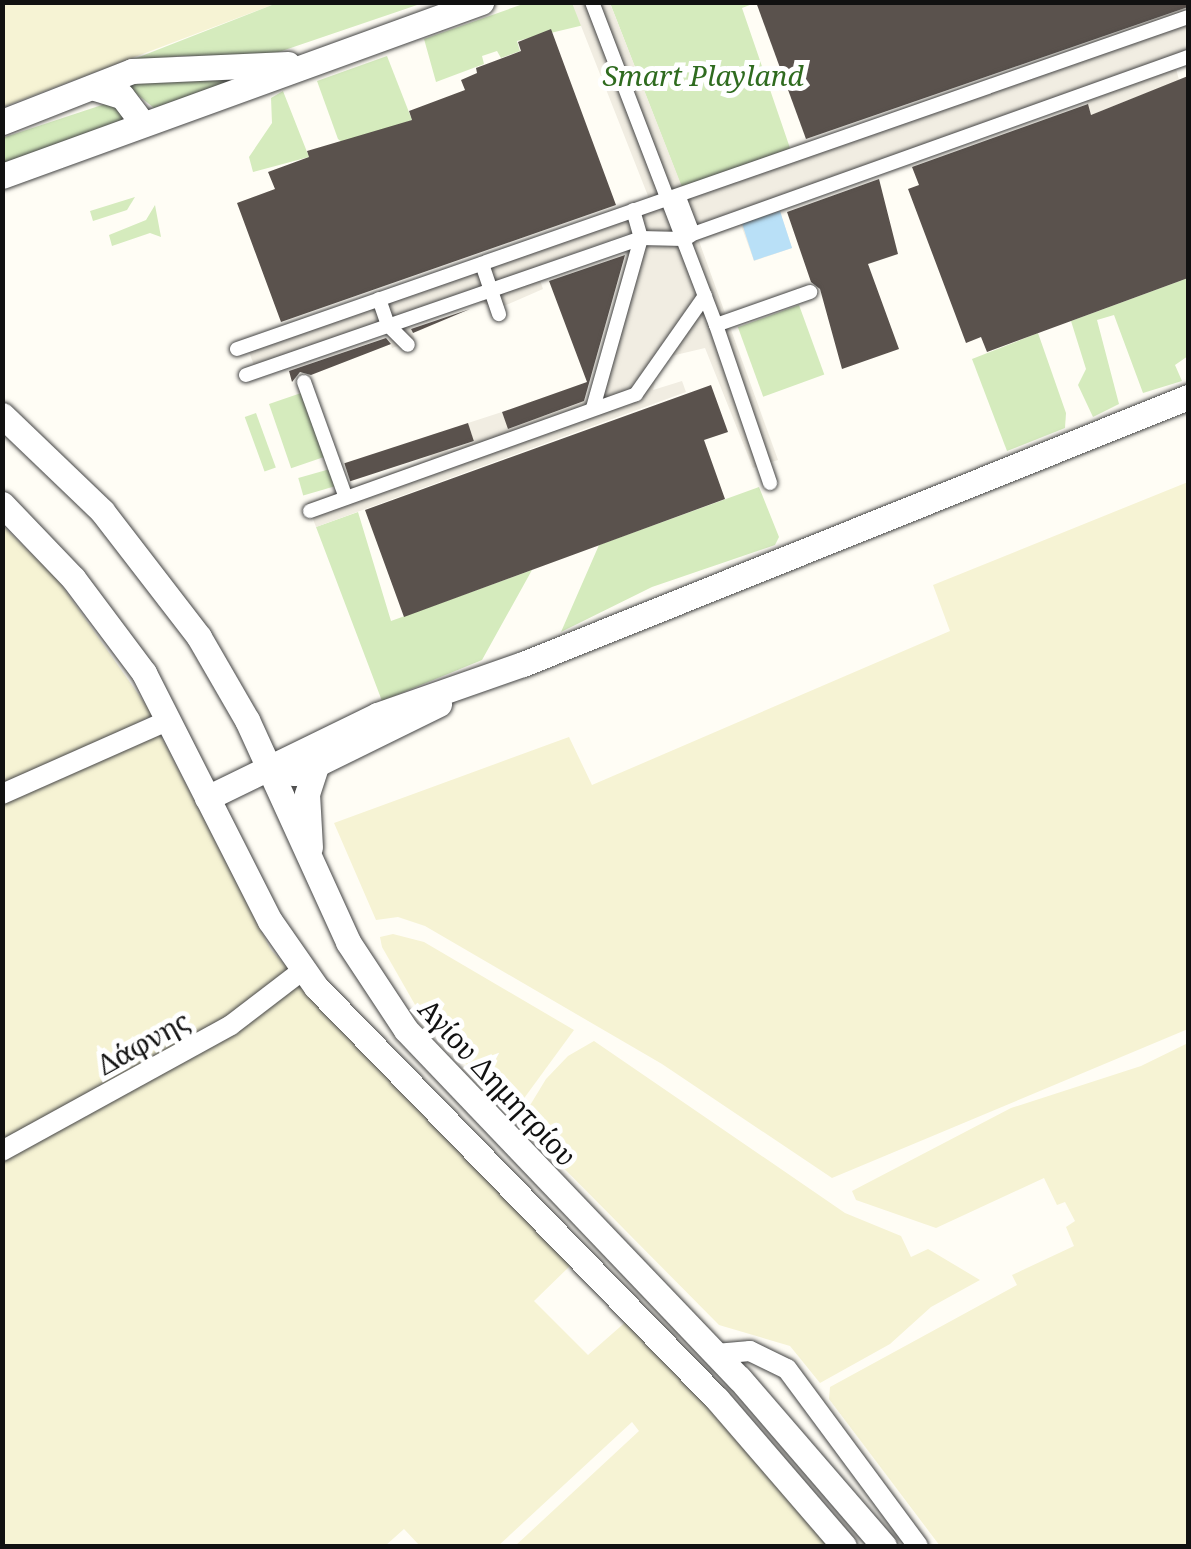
<!DOCTYPE html>
<html>
<head>
<meta charset="utf-8">
<style>
	body { margin:0 }
	#map { position:relative; width:1191px; height:1549px; overflow:hidden; background:#fffdf5; font-family:"Noto Serif",serif }
	div>[style] { position:absolute }
	.farmland>* { inset:0; background:#f6f3d4 }
	.green>* { inset:0; background:#d5ebbd; transform-origin:0 0 }
	.plaza>* { inset:0; background:#f1ede2 }
	.water>* { inset:0; background:#b9e0f7; transform-origin:0 0 }
	.building>* { inset:0; background:#5a524d; transform-origin:0 0 }
	.roads { filter:drop-shadow(0 0 2px #444) drop-shadow(0 0 2px #444) }
	.pedestrian>* { height:14px; margin:-7px; padding:0 7px; transform-origin:7px; border-radius:7px; background:#fff }
	.minor>* { height:20px; margin:-10px; padding:0 10px; transform-origin:10px; border-radius:10px; background:#fff }
	.tertiary>* { height:25px; margin:-12.5px; padding:0 12.5px; transform-origin:12.5px; border-radius:12.5px; background:#fff }
	span { translate:-50% -50%; white-space:nowrap; text-align:center; line-height:1.15; -webkit-text-stroke:10px #fff; paint-order:stroke }
	.park-label { font-size:28px; color:#2f6b1f; font-style:italic }
	.street-label { font-size:28px; color:#111 }
	.frame { position:absolute; inset:0; border:5px solid #111; pointer-events:none }
</style>
</head>
<body>
<div id="map">
	<div class="farmland">
		<i style="clip-path:polygon(3px 3px,277px 3px,3px 107px)"></i>
		<i style="clip-path:polygon(1188px 482px,1188px 1029px,832px 1178px,662px 1064px,425px 926px,398px 917px,376px 920px,334px 823px,569px 737px,592px 785px,950px 631px,933px 585px)"></i>
		<i style="clip-path:polygon(2px 525px,57px 579px,153px 715px,2px 790px)"></i>
		<i style="clip-path:polygon(160px 734px,271px 950px,574px 1262px,534px 1301px,588px 1355px,629px 1319px,836px 1546px,515px 1546px,639px 1431px,632px 1422px,498px 1546px,420px 1546px,404px 1529px,385px 1546px,3px 1546px,2px 802px)"></i>
		<i style="clip-path:polygon(393px 934px,424px 942px,574px 1030px,514px 1112px,426px 1024px,382px 947px,380px 937px)"></i>
		<i style="clip-path:polygon(594px 1041px,845px 1213px,901px 1236px,911px 1257px,928px 1249px,980px 1280px,931px 1307px,890px 1344px,820px 1383px,790px 1346px,719px 1325px,530px 1134px,529px 1107px,546px 1079px,568px 1056px)"></i>
		<i style="clip-path:polygon(1188px 1043px,1188px 1546px,940px 1546px,829px 1399px,830px 1387px,1017px 1285px,1012px 1275px,1074px 1246px,1066px 1227px,1075px 1221px,1065px 1202px,1057px 1205px,1044px 1178px,936px 1228px,856px 1200px,852px 1191px,1011px 1108px,1141px 1066px)"></i>
	</div>
	<div class="green">
		<i style="clip-path:polygon(277px 3px,423px 3px,270px 55px,177px 56px,111px 68px)"></i>
		<i style="clip-path:polygon(526px 3px,576px 3px,584px 25px,517px 41px,520px 51px,501px 58px,497px 51px,482px 56px,484px 64px,436px 82px,424px 39px)"></i>
		<i style="clip-path:polygon(610px 3px,755px 3px,742px 8px,791px 151px,682px 188px)"></i>
		<i style="clip-path:polygon(387px 56px,412px 120px,346px 145px,338px 139px,317px 81px)"></i>
		<i style="clip-path:polygon(243px 77px,154px 108px,122px 82px)"></i>
		<i style="clip-path:polygon(283px 91px,309px 157px,253px 172px,249px 157px,272px 123px,271px 98px)"></i>
		<i style="clip-path:polygon(111px 102px,127px 119px,3px 165px,2px 138px)"></i>
		<i style="clip-path:polygon(135px 197px,127px 210px,93px 221px,90px 211px)"></i>
		<i style="clip-path:polygon(155px 205px,161px 237px,150px 233px,112px 246px,109px 235px,146px 220px)"></i>
		<i style="clip-path:polygon(1188px 278px,1188px 356px,1175px 365px,1182px 381px,1143px 393px,1114px 315px,1097px 320px,1119px 404px,1093px 417px,1078px 385px,1086px 369px,1071px 321px)"></i>
		<i style="left:799px;top:305px;width:74px;height:65px;rotate:70deg"></i>
		<i style="clip-path:polygon(1038px 333px,1066px 413px,1065px 428px,1007px 451px,972px 359px)"></i>
		<i style="left:304px;top:392px;width:68px;height:37px;rotate:71deg"></i>
		<i style="left:256px;top:413px;width:58px;height:12px;rotate:70deg"></i>
		<i style="left:330px;top:469px;width:18px;height:33px;rotate:74deg"></i>
		<i style="clip-path:polygon(759px 487px,779px 537px,775px 545px,652px 587px,561px 632px,599px 545px)"></i>
		<i style="clip-path:polygon(358px 512px,391px 621px,532px 570px,482px 660px,382px 701px,316px 527px)"></i>
	</div>
	<div class="plaza">
		<i style="clip-path:polygon(572px 3px,610px 3px,682px 187px,1188px 7px,1188px 60px,1175px 65px,1179px 80px,1091px 115px,1086px 100px,785px 207px,780px 212px,792px 248px,754px 261px,741px 225px,699px 241px,778px 460px,753px 468px,705px 348px,667px 357px,657px 374px,653px 390px,682px 381px,686px 392px,316px 527px,307px 503px,431px 459px,424px 438px,440px 432px,448px 451px,474px 442px,468px 423px,502px 412px,509px 429px,532px 420px,526px 403px,538px 400px,544px 416px,590px 399px,633px 232px,543px 264px,538px 274px,543px 289px,497px 309px,477px 301px,408px 321px,415px 340px,392px 348px,386px 330px,257px 374px,247px 346px,650px 201px)"></i>
	</div>
	<div class="water">
		<i style="left:780px;top:211px;width:39px;height:40px;rotate:72deg"></i>
	</div>
	<div class="building">
		<i style="clip-path:polygon(756px 2px,1188px 2px,1188px 7px,806px 139px)"></i>
		<i style="clip-path:polygon(551px 29px,616px 205px,281px 322px,237px 203px,275px 189px,268px 172px,309px 157px,307px 151px,412px 120px,409px 111px,465px 90px,461px 80px,477px 73px,476px 68px,521px 51px,518px 42px)"></i>
		<i style="clip-path:polygon(1188px 76px,1188px 278px,987px 352px,981px 337px,966px 343px,908px 189px,919px 185px,912px 167px,1088px 104px,1091px 115px)"></i>
		<i style="clip-path:polygon(879px 179px,898px 254px,868px 264px,899px 349px,842px 369px,820px 289px,811px 282px,787px 212px)"></i>
		<i style="clip-path:polygon(625px 255px,584px 401px,508px 429px,502px 412px,587px 382px,549px 281px)"></i>
		<i style="clip-path:polygon(470px 309px,413px 333px,411px 329px)"></i>
		<i style="clip-path:polygon(386px 338px,391px 344px,311px 375px,300px 372px,292px 382px,289px 371px)"></i>
		<i style="clip-path:polygon(711px 385px,728px 432px,704px 440px,725px 499px,404px 617px,365px 510px)"></i>
		<i style="left:468px;top:423px;width:19px;height:130px;rotate:72deg"></i>
	</div>
	<div class="roads">
		<div class="pedestrian">
			<i style="left:680px;top:200px;width:36px;rotate:69deg"></i>
			<i style="left:693px;top:234px;width:526px;rotate:-19.68deg"></i>
			<i style="left:690px;top:236px;width:8px;rotate:157deg"></i>
			<i style="left:683px;top:239px;width:92px;rotate:69deg"></i>
			<i style="left:716px;top:325px;width:100px;rotate:-19.3deg"></i>
			<i style="left:482px;top:264px;width:53px;rotate:71.2deg"></i>
			<i style="left:379px;top:299px;width:28px;rotate:71deg"></i>
			<i style="left:388px;top:325px;width:28px;rotate:45deg"></i>
			<i style="left:716px;top:325px;width:167px;rotate:71.1deg"></i>
			<i style="left:237px;top:349px;width:1007px;rotate:-19.24deg"></i>
			<i style="left:246px;top:375px;width:418px;rotate:-19.1deg"></i>
			<i style="left:641px;top:238px;width:42px;rotate:1.4deg"></i>
			<i style="left:683px;top:239px;width:254px;rotate:-111deg"></i>
			<i style="left:304px;top:382px;width:123px;rotate:70.1deg"></i>
			<i style="left:593px;top:408px;width:177px;rotate:-74.2deg"></i>
			<i style="left:641px;top:238px;width:29px;rotate:-106deg"></i>
			<i style="left:310px;top:511px;width:346px;rotate:-19.7deg"></i>
			<i style="left:636px;top:394px;width:120px;rotate:-54.9deg"></i>
		</div>
		<div class="minor">
			<i style="left:2px;top:794px;width:183px;rotate:-23.9deg"></i>
			<i style="left:2px;top:1151px;width:261px;rotate:-28.8deg"></i>
			<i style="left:231px;top:1025px;width:91px;rotate:-37.4deg"></i>
			<i style="left:716px;top:1354px;width:34px;rotate:-5deg"></i>
			<i style="left:750px;top:1351px;width:41px;rotate:25.9deg"></i>
			<i style="left:787px;top:1369px;width:220px;rotate:53.5deg"></i>
		</div>
		<div class="tertiary">
			<i style="left:95px;top:88px;width:28px;rotate:17deg"></i>
			<i style="left:122px;top:96px;width:35px;rotate:53deg"></i>
			<i style="left:2px;top:122px;width:140px;rotate:-21.4deg"></i>
			<i style="left:132px;top:71px;width:156px;rotate:-2.6deg"></i>
			<i style="left:2px;top:176px;width:510px;rotate:-19.96deg"></i>
			<i style="left:2px;top:415px;width:139px;rotate:43.8deg"></i>
			<i style="left:102px;top:511px;width:159px;rotate:52.4deg"></i>
			<i style="left:199px;top:637px;width:96px;rotate:60deg"></i>
			<i style="left:247px;top:720px;width:244px;rotate:65.5deg"></i>
			<i style="left:348px;top:942px;width:105px;rotate:56.6deg"></i>
			<i style="left:406px;top:1030px;width:482px;rotate:46.3deg"></i>
			<i style="left:739px;top:1378px;width:222px;rotate:49.2deg"></i>
			<i style="left:2px;top:504px;width:103px;rotate:46.2deg"></i>
			<i style="left:73px;top:578px;width:119px;rotate:53.2deg"></i>
			<i style="left:144px;top:673px;width:278px;rotate:63.1deg"></i>
			<i style="left:270px;top:921px;width:80px;rotate:55.1deg"></i>
			<i style="left:316px;top:987px;width:575px;rotate:45.78deg"></i>
			<i style="left:717px;top:1399px;width:194px;rotate:49.2deg"></i>
			<i style="left:269px;top:769px;width:25px;rotate:9deg"></i>
			<i style="left:294px;top:773px;width:25px;rotate:-21deg"></i>
			<i style="left:317px;top:764px;width:136px;rotate:-26.2deg"></i>
			<i style="left:207px;top:798px;width:189px;rotate:-26deg"></i>
			<i style="left:377px;top:715px;width:155px;rotate:-19.3deg"></i>
			<i style="left:523px;top:664px;width:717px;rotate:-21.88deg"></i>
			<i style="left:310px;top:847px;width:53px;rotate:-93.2deg"></i>
			<i style="left:307px;top:794px;width:32px;rotate:-72deg"></i>
		</div>
	</div>
	<div class="park-label">
		<span style="left:703px;top:75px">Smart Playland</span>
	</div>
	<div class="street-label">
		<span style="left:143px;top:1042px;rotate:-29deg">Δάφνης</span>
		<span style="left:498px;top:1082px;rotate:47deg">Αγίου Δημητρίου</span>
	</div>
	<div class="frame"></div>
</div>
</body>
</html>
